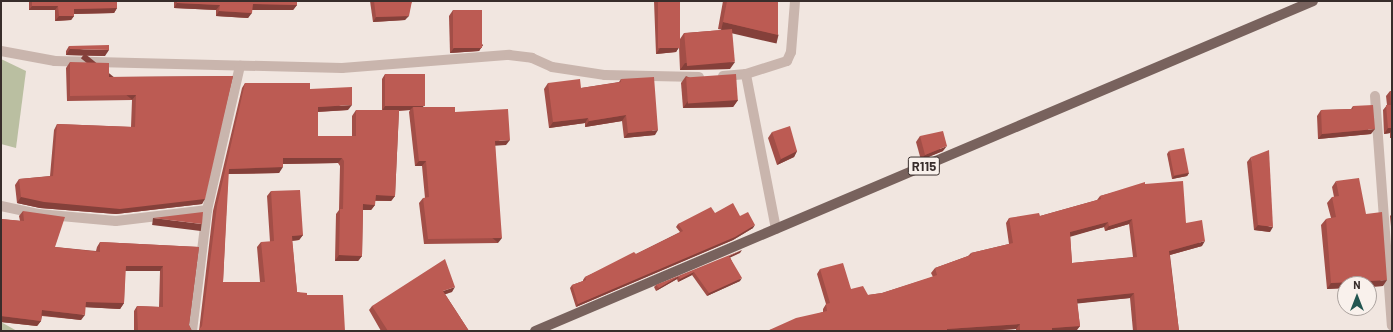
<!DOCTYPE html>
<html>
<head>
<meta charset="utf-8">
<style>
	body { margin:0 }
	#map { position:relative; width:1393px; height:332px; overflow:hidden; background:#f1e6e0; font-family:Barlow,sans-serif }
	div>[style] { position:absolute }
	.green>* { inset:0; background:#babfa1 }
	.street>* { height:10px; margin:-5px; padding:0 5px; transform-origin:5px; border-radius:5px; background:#c9b5ad }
	.primary>* { height:10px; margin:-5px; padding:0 5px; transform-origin:5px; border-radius:5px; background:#78625d }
	.wall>* { inset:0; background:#a24e47 }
	.shaded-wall>* { inset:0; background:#84403a; transform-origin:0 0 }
	.building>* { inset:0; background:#bc5b53; transform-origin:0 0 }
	span { translate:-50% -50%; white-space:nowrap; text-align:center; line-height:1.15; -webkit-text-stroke:3px #f9f1ec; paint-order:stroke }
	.shield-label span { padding:1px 3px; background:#f9f1ec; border:1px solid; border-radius:3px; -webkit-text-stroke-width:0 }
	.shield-label { font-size:13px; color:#382d2b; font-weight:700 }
	.frame { position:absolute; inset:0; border:2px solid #382d2b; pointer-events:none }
	.north { position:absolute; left:1337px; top:276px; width:40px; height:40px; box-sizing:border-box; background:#f9f1ec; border:1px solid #aca39f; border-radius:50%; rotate:0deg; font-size:11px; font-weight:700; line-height:16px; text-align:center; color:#382d2b }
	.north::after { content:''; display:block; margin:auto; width:14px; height:18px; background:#235651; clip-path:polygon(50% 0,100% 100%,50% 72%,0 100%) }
</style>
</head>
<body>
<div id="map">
	<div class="green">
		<i style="clip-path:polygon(1px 59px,26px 71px,16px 148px,1px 144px)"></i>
		<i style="clip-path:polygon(1px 322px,17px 331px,1px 331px)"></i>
	</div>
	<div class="street">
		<i style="left:1px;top:51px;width:55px;rotate:10.5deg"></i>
		<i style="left:55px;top:61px;width:287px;rotate:1.4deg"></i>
		<i style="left:342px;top:68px;width:168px;rotate:-4.5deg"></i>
		<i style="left:509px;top:55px;width:23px;rotate:7deg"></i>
		<i style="left:532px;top:58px;width:22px;rotate:24deg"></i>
		<i style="left:552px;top:67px;width:54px;rotate:8.6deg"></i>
		<i style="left:605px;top:75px;width:94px;rotate:1.2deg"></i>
		<i style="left:723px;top:76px;width:23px;rotate:-5deg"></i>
		<i style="left:1375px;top:96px;width:230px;rotate:85.8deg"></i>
		<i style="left:1px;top:206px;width:39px;rotate:12deg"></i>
		<i style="left:39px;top:214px;width:77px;rotate:5.2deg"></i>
		<i style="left:116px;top:221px;width:92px;rotate:-6.9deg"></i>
		<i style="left:776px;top:229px;width:158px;rotate:-101deg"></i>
		<i style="left:746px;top:74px;width:43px;rotate:-17.6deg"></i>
		<i style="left:787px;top:61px;width:10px;rotate:-66deg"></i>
		<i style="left:791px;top:52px;width:51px;rotate:-85.5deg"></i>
		<i style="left:192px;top:331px;width:122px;rotate:-82.9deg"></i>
		<i style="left:207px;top:210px;width:148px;rotate:-77.1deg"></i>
	</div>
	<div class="primary">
		<i style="left:535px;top:331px;width:845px;rotate:-22.98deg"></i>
	</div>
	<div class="wall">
		<i style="clip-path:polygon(29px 1px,117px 1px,117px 8px,114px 13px,74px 14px,74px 16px,71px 20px,55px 21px,55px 10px,29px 10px)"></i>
		<i style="clip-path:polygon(174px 1px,297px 1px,297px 5px,293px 10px,252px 10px,248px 18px,216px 16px,216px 10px,174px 8px)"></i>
		<i style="clip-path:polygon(370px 1px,412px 1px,405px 20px,373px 22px)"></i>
		<i style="clip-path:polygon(654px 1px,680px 1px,680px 39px,684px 33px,723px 30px,718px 29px,723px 1px,778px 1px,778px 35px,773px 42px,732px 32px,730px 69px,680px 70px,679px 47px,676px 52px,656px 54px)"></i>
		<i style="clip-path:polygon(453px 10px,483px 45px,479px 51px,450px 53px,449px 16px)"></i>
		<i style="clip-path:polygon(69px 46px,105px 56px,66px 55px,66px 51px)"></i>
		<i style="clip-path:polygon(70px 62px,109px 77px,233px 76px,202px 204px,116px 214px,40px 208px,17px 203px,15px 185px,19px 179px,50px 176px,54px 130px,57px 124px,131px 127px,132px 100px,67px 101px,66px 68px)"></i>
		<i style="clip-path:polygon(385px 74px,423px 107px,455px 112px,506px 145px,495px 145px,498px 243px,424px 244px,419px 203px,423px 198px,425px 198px,422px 166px,415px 166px,409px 112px,410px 110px,399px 111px,395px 196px,391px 201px,375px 201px,375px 205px,371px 210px,363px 210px,362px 256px,358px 261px,335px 261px,336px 214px,339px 210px,340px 166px,338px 163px,283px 164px,279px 173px,228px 174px,223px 282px,260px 282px,257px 247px,261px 242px,270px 242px,267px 196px,271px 191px,303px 235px,299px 240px,292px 241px,297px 292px,307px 295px,199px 331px,213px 211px,242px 88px,245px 83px,310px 89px,348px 110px,318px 112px,318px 136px,352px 136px,352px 116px,356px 110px,382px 110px,382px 79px)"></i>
		<i style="clip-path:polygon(686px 76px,738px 100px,733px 107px,683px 108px,681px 83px)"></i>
		<i style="clip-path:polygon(621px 79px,655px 135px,624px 138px,622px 121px,585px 127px,585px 123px,549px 128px,544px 89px,548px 83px,581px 88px,619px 82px)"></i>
		<i style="clip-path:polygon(1390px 91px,1392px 91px,1392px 138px,1390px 138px,1390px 133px,1384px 134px,1383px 110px,1387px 105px,1386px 96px)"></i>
		<i style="clip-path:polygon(1353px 106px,1371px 134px,1318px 139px,1317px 116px,1321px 110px,1351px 109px)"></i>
		<i style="clip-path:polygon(772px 132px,797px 151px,794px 157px,777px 165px,768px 138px)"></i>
		<i style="clip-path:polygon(920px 136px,943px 151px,921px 160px,916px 142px)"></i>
		<i style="clip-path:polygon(1169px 151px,1189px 173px,1187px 176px,1172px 179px,1167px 154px)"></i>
		<i style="clip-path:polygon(1251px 157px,1270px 232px,1254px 230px,1247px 162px)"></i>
		<i style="clip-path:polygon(1336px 181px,1383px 286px,1327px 289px,1321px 225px,1326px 219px,1331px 218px,1327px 203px,1332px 197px,1334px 197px,1332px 187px)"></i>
		<i style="clip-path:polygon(evenodd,1145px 184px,1186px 223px,1202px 246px,1170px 255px,1179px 331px,1133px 331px,1130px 298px,1077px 303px,1080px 326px,1076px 331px,1016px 331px,1016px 329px,985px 331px,767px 331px,823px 312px,823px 309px,826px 304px,817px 274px,820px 269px,851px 289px,868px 295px,882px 293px,933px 277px,931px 273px,935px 268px,968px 256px,971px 253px,1009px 244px,1006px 223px,1009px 218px,1040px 216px,1097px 200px,1100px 196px,1145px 184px,1129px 224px,1133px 257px,1072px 263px,1070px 236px,1104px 227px,1105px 231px,1129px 224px)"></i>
		<i style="clip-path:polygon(23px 211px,55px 247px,96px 251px,97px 247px,100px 242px,199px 247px,189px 325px,192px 331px,194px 331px,134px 331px,134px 311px,137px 306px,159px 307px,160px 271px,125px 271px,124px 303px,120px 309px,85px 307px,81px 320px,42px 316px,41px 321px,37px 326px,1px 322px,1px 219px,20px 221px,19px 216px)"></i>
		<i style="clip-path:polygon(715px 213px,740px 216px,753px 228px,733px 240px,576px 307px,570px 288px,572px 285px,583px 281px,583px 280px,585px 277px,636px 254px,680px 232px,676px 227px,678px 224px)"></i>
		<i style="clip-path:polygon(1392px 214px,1392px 237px,1390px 216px)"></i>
		<i style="clip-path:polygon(740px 253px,730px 257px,740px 281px,707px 296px,692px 275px,678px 282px,677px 279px,656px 291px,654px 287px,656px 285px)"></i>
		<i style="clip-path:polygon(452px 292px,445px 294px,469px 331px,381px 331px,369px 310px,372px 306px)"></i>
	</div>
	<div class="shaded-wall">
		<i style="clip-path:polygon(177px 3px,220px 5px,216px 10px,174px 8px)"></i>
		<i style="clip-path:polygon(253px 4px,297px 5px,293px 10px,249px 10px)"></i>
		<i style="clip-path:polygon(32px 6px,58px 6px,55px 10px,29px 10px)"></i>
		<i style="clip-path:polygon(117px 8px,114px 13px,70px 14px,74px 9px)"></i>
		<i style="clip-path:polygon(219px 11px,252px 13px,248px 18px,216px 16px)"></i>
		<i style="clip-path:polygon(59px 16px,74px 16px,71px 20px,55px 21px)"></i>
		<i style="clip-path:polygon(409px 16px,405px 20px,373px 22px,376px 17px)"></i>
		<i style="left:723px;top:22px;width:57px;height:9px;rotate:13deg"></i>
		<i style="clip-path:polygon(483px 45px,479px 51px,450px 53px,454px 48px)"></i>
		<i style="clip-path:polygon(680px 46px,676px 52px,656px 54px,660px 48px)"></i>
		<i style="clip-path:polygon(70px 49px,109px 50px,105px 56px,66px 55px)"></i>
		<i style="clip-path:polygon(735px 62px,730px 69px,680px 70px,685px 63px)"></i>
		<i style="left:136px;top:95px;width:6px;height:66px;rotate:129deg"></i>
		<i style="clip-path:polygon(738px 100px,733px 107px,683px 108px,688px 101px)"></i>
		<i style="clip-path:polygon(425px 104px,421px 110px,413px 107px,410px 110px,382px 111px,385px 106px)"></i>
		<i style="clip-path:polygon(352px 105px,348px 110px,314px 112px,318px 107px)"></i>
		<i style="clip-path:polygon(626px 115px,622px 121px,585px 127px,589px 121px)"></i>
		<i style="clip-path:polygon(588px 118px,585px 123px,549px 128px,553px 122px)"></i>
		<i style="clip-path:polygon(1388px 128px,1392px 128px,1392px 130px,1390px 133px,1384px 134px)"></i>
		<i style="clip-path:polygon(1375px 129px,1371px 134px,1318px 139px,1322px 134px)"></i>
		<i style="clip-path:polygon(658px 130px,655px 135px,624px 138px,628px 133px)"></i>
		<i style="clip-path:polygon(510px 140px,506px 145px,491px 146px,495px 141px)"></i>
		<i style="clip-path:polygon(947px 146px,943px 151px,921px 160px,925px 155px)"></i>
		<i style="clip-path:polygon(797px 151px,794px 157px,777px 165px,781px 159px)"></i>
		<i style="clip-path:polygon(283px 158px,342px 158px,338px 163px,279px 164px)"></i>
		<i style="clip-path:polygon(419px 161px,426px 161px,422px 166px,415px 166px)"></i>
		<i style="clip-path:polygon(283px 167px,279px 173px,225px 174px,229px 169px)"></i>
		<i style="clip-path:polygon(1189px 173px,1187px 176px,1172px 179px,1174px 176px)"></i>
		<i style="clip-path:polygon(376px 195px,395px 196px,391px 201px,372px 200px)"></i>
		<i style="clip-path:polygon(21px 197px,205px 199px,202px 204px,116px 214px,40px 208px,17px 203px)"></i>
		<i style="clip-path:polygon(363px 204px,375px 205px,371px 210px,359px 210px)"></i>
		<i style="left:153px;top:218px;width:49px;height:7px;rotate:7deg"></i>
		<i style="clip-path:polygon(1132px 219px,1129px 224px,1105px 231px,1109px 226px)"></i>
		<i style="clip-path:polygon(1108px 222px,1104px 227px,1066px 238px,1070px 232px)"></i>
		<i style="clip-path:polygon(755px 225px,753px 228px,733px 240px,576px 307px,578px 304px)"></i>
		<i style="clip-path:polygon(1258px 225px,1273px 227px,1270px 232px,1254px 230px)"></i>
		<i style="clip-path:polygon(303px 235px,299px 240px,288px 241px,292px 236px)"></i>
		<i style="left:502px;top:238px;width:6px;height:74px;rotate:129deg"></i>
		<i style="clip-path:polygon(1205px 241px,1202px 246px,1166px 256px,1169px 251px)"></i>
		<i style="clip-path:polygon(742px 250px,740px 253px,727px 259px,729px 256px)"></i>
		<i style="clip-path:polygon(339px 255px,362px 256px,358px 261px,335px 261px)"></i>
		<i style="clip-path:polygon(126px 266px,163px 266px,160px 271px,122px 271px)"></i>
		<i style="clip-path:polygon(694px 272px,692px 275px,678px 282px,680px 279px)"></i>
		<i style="clip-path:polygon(679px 276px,677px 279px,656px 291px,659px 288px)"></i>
		<i style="clip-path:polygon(742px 278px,740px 281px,707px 296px,709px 293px)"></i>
		<i style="clip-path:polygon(1387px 280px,1383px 286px,1369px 287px,1369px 284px,1345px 284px,1345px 288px,1327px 289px,1331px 283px)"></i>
		<i style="clip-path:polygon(455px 287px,452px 292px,440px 296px,443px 291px)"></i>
		<i style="clip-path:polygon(1134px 293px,1130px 298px,1073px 304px,1077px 299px)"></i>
		<i style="clip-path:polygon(86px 302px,124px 303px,120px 309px,82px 307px)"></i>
		<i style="clip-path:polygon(42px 310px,85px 315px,81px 320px,39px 315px)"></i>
		<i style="clip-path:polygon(1px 316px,41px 321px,37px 326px,1px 322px)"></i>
		<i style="clip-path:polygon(1020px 324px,1016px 329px,985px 331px,945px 331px,947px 329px)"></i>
		<i style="clip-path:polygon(1080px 326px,1076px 331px,1050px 331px,1052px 328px)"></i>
	</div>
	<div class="building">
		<i style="clip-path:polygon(32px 1px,117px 1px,117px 8px,74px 9px,74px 16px,59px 16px,58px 6px,32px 6px)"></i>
		<i style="clip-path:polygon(177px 1px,297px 1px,297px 5px,253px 4px,252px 13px,219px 11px,220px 5px,177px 3px)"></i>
		<i style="clip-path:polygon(374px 1px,412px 1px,409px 16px,376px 17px)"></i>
		<i style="left:658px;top:1px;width:22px;height:47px"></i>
		<i style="clip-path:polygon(727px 1px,778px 1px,778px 35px,723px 22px)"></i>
		<i style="left:453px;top:10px;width:29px;height:38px"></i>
		<i style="left:732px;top:29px;width:33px;height:48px;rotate:85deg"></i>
		<i style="clip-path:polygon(109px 45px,109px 50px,70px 49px,69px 46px)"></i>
		<i style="clip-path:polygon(70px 62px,109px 63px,109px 77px,233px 76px,205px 199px,120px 209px,44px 202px,21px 197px,19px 179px,53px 176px,57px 124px,135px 127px,136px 95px,70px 96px)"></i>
		<i style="left:385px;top:74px;width:40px;height:32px"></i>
		<i style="left:736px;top:74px;width:26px;height:50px;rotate:86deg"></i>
		<i style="clip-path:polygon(654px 77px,658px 130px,628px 133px,626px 115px,589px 121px,588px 118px,553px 122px,548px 83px,580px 79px,581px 88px,621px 82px,621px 79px)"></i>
		<i style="clip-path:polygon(245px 83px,310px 83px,310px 89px,352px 87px,352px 105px,318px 107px,318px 136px,356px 136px,356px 110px,399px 110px,395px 196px,376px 195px,375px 205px,363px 204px,362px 256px,339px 255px,340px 209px,343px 209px,344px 161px,342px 158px,283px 158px,283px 167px,229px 169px,223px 282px,265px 282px,261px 242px,274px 241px,271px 191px,300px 190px,303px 235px,292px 236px,297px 292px,307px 293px,307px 295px,343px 295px,345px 331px,198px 331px,202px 326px,217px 206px)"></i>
		<i style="clip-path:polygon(1390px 91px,1392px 91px,1392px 128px,1388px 128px,1386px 105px,1391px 105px)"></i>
		<i style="clip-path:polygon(1373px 105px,1375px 129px,1322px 134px,1321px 110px,1353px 109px,1353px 106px)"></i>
		<i style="clip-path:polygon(413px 107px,455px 107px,455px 112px,508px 109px,510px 140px,495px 141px,502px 238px,428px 239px,423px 198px,429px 197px,426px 161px,419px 161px)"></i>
		<i style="clip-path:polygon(790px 126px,797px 151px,781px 159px,772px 132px)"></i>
		<i style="clip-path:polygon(943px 131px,947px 146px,925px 155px,920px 136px)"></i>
		<i style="left:1184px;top:148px;width:25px;height:15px;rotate:79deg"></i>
		<i style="clip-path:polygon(1269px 150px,1273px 227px,1258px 225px,1251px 157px)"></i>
		<i style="clip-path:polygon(1359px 178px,1366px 214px,1382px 212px,1387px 280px,1331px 283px,1326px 219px,1336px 217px,1332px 197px,1339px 196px,1336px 181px)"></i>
		<i style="clip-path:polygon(evenodd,1183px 181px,1186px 223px,1202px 220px,1205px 241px,1169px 251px,1179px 331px,1137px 331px,1134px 293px,1077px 299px,1080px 326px,1052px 328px,1052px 331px,1020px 331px,1020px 324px,947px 329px,947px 331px,767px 331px,796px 318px,827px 311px,826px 304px,830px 303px,820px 269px,843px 263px,851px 289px,863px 286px,868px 295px,882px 293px,937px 275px,935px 268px,971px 255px,971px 253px,1013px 243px,1009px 218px,1039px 213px,1040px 216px,1101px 199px,1100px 196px,1145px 182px,1145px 184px,1183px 181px,1132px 219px,1137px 257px,1072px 263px,1070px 232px,1108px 222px,1109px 226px,1132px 219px)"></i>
		<i style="clip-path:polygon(733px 203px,740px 216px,748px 212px,755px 225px,735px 237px,578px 304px,572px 285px,586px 280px,585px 277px,634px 252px,636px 254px,683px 231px,678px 224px,711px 207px,715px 213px)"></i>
		<i style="clip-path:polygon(23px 211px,65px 217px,55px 247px,100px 252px,100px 242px,199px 247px,189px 325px,192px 331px,194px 331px,138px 331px,137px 306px,163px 307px,163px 266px,126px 266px,124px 303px,86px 302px,85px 315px,42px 310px,41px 321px,1px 316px,1px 219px,24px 221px)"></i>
		<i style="clip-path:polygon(203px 212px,202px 224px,153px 218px)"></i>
		<i style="clip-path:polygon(742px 250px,729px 256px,742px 278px,709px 293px,694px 272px,680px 279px,679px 276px,659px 288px,656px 285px)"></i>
		<i style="clip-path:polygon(445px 259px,455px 287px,443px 291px,469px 331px,388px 331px,372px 306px)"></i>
	</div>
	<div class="shield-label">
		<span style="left:924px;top:166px">R115</span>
	</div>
	<div class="frame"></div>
	<div class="north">N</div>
</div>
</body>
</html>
